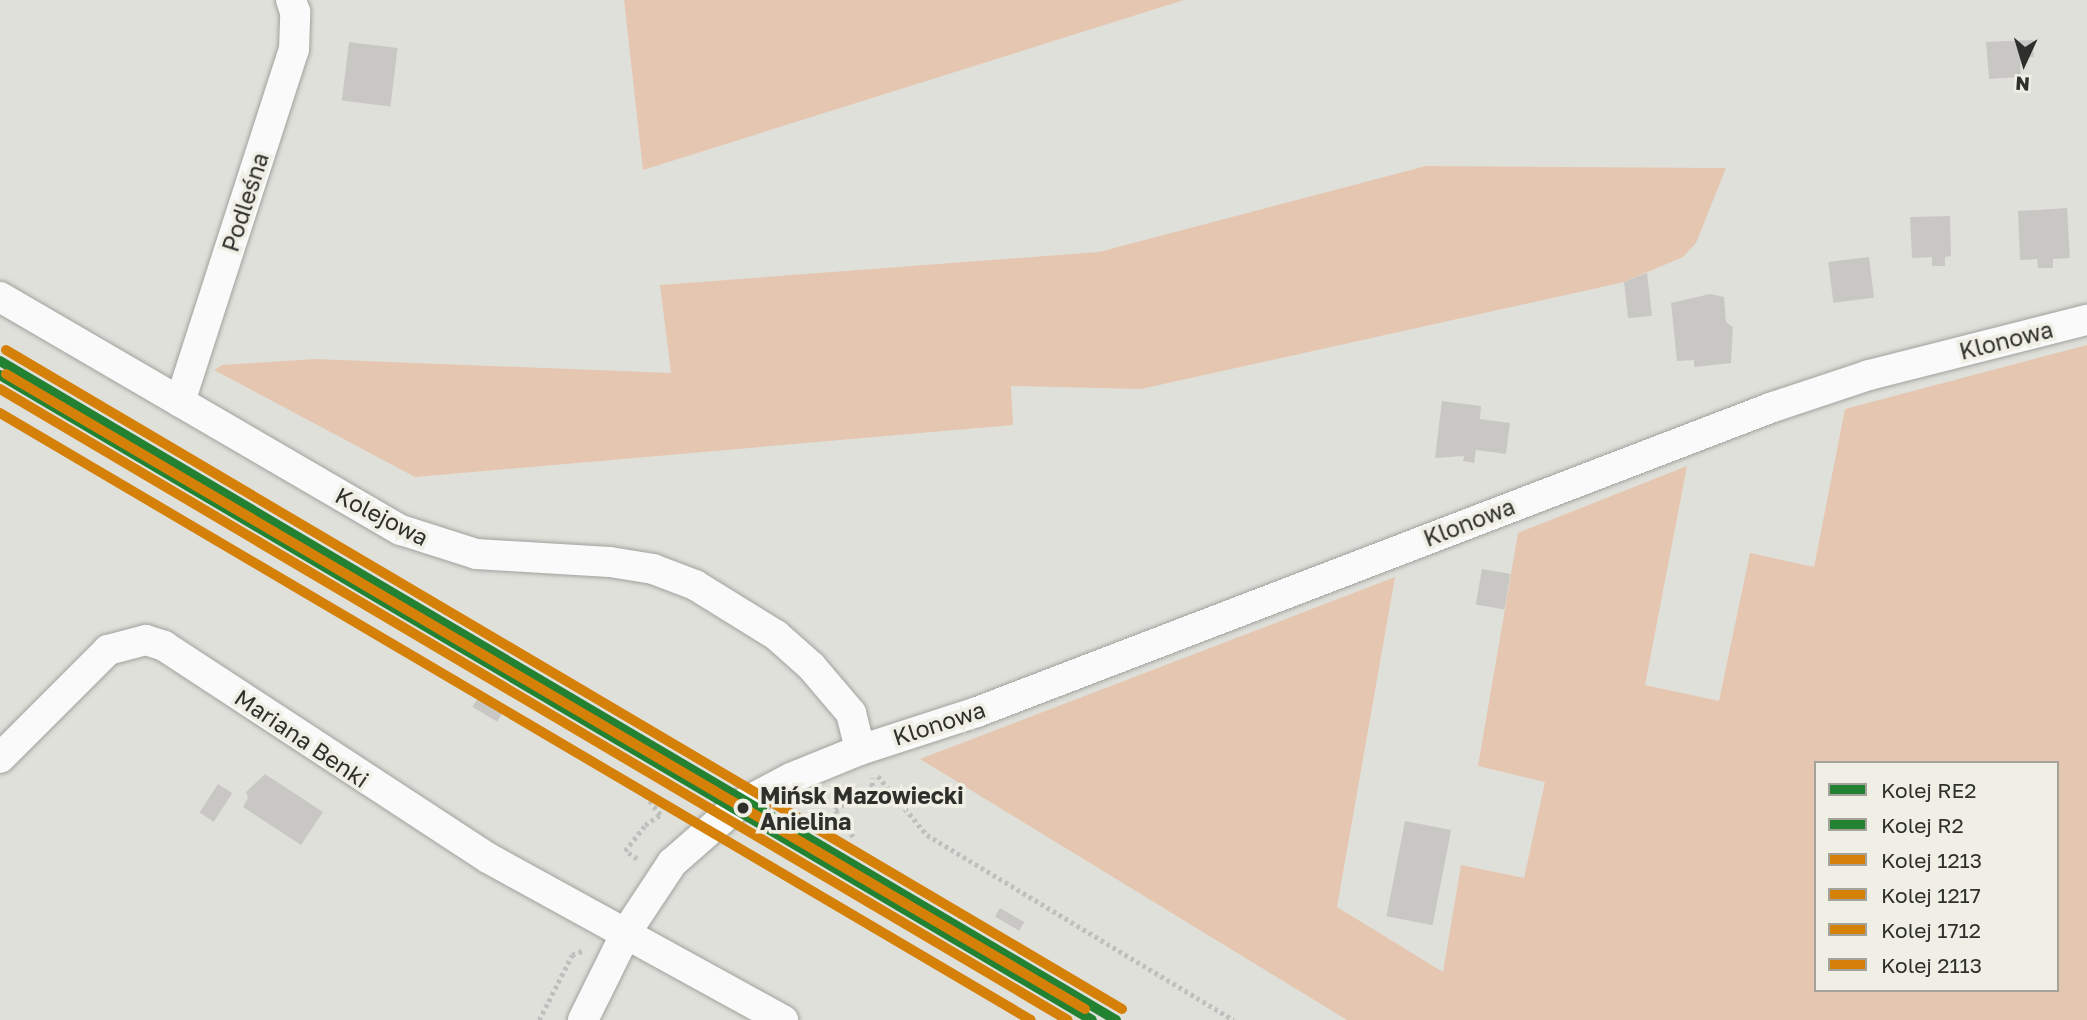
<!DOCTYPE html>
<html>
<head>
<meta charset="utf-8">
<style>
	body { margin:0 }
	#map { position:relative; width:2087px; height:1020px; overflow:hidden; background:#e0e0db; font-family:"Golos Text",sans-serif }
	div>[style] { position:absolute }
	.green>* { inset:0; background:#e5c6b0 }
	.building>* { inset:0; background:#c8c7c4; transform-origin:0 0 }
	.path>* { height:4.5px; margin-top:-2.25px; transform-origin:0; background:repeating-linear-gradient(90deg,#bfbfbd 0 3.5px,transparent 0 7px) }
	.roads { filter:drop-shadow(0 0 2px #a1a19d) drop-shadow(0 0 2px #a1a19d) }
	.minor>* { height:30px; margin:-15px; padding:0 15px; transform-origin:15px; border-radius:15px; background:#fafafa }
	.rail-1>* { height:10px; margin:-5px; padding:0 5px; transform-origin:5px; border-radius:5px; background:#238132 }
	.rail-2>* { height:10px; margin:-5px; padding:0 5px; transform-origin:5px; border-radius:5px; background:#238132 }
	.rail-3>* { height:10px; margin:-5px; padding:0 5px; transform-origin:5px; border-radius:5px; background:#d58109 }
	.rail-4>* { height:10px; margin:-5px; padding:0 5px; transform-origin:5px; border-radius:5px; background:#d58109 }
	.rail-5>* { height:10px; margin:-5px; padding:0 5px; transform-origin:5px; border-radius:5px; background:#d58109 }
	.rail-6>* { height:10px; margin:-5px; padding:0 5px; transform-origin:5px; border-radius:5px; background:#d58109 }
	.dots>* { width:19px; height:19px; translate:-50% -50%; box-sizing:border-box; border:4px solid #f0efe5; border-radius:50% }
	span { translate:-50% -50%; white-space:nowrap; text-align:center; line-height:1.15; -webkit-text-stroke:7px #f0efe5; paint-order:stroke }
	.street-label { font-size:23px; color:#2f2f2b }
	.stop-label { font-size:23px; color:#2f2f2b; font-weight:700 }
	.left { translate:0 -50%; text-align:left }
	.legend { position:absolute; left:1814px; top:761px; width:245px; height:231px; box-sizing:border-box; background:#f0efe5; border:2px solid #a3a29b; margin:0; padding:9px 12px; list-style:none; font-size:21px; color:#2f2f2b }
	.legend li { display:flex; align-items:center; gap:14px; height:35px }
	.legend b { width:35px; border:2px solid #a3a29b }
	.north { position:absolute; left:1989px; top:28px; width:70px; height:70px; -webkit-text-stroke:5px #f0efe5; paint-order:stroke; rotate:184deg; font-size:19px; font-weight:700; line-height:28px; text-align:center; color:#2f2f2b }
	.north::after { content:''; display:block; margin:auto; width:24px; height:32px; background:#2f2f2b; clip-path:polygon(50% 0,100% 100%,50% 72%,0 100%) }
</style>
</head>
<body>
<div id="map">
	<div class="green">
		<i style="clip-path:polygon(624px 0,1184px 0,643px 170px)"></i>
		<i style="clip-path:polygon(1426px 166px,1726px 168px,1696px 243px,1683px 257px,1624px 282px,1141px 389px,1011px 386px,1013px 425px,415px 477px,214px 370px,222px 365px,315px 359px,671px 373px,660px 285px,1099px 252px)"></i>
		<i style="clip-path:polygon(evenodd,2087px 345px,2087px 1020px,1347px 1020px,920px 759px,1395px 577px,1337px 907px,1443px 972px,1461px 865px,1524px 878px,1545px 782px,1478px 766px,1518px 533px,1687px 466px,1645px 685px,1719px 701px,1750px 553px,1814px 567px,1845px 409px,2087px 345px,1816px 763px,2057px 763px,2057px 990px,1816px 990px,1816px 763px)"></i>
	</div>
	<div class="building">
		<i style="clip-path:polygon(2033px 40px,2034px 57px,2020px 58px,2021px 77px,1989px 79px,1986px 42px)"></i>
		<i style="left:349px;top:42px;width:49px;height:59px;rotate:7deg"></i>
		<i style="clip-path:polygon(2067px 208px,2070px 258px,2053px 259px,2053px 268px,2038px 268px,2037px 259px,2020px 260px,2018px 211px)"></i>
		<i style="clip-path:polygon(1950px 216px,1951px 256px,1945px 257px,1945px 266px,1932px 266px,1932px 257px,1912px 258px,1910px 217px)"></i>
		<i style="left:1869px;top:257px;width:41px;height:41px;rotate:83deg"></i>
		<i style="clip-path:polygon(1647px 273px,1652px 316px,1628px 318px,1624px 282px)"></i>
		<i style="clip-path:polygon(1710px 294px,1724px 297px,1726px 322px,1733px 327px,1731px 363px,1694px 367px,1694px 360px,1677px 361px,1671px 303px)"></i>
		<i style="clip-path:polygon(1442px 401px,1481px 406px,1480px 419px,1510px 423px,1506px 454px,1476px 450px,1474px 463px,1463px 461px,1464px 456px,1435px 458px)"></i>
		<i style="left:1482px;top:569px;width:29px;height:36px;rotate:10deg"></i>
		<i style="left:477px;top:699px;width:29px;height:9px;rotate:31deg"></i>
		<i style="clip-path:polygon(265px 774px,323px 812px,301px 845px,243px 807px,248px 798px,246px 792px)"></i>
		<i style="left:218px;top:784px;width:17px;height:34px;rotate:33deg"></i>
		<i style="left:1405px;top:821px;width:47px;height:97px;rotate:11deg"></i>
		<i style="left:1000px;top:908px;width:28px;height:10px;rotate:30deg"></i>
	</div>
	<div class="path">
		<i style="left:878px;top:776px;width:77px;rotate:50.3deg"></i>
		<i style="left:927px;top:835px;width:358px;rotate:31.1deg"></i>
		<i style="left:853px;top:837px;width:32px;rotate:-124deg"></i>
		<i style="left:835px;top:810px;width:44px;rotate:-33deg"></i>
		<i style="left:872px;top:786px;width:8px;rotate:-90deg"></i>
		<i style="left:637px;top:859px;width:14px;rotate:-146deg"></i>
		<i style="left:625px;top:851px;width:33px;rotate:-52deg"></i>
		<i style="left:645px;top:825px;width:18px;rotate:-34deg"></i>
		<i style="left:660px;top:815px;width:26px;rotate:-127deg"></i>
		<i style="left:539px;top:1020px;width:73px;rotate:-63.1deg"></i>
		<i style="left:572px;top:955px;width:13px;rotate:-23deg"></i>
	</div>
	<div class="roads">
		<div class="minor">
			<i style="left:0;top:297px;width:464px;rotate:30.2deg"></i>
			<i style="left:401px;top:530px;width:79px;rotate:17.7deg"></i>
			<i style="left:476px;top:554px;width:134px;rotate:3.4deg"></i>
			<i style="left:610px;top:562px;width:44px;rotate:9.2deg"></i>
			<i style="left:653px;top:569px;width:45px;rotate:20.9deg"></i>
			<i style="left:695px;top:585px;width:95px;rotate:31.7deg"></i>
			<i style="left:776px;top:635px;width:47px;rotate:41.5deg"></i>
			<i style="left:811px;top:666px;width:62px;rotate:49.6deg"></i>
			<i style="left:851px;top:713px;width:38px;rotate:76deg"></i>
			<i style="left:180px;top:402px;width:370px;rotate:-72.1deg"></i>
			<i style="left:294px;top:50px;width:38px;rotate:-88deg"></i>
			<i style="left:295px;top:12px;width:13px;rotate:-108deg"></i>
			<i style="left:0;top:758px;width:153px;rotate:-45deg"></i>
			<i style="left:108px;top:650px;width:39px;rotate:-15deg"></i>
			<i style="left:146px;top:640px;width:19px;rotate:18deg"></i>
			<i style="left:164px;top:646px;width:387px;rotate:33.2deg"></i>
			<i style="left:488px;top:858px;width:337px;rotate:28.8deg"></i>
			<i style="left:583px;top:1020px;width:99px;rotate:-63.7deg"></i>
			<i style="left:627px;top:931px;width:82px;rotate:-56.5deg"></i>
			<i style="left:672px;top:863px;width:85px;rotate:-41.2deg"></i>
			<i style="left:736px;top:807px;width:62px;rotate:-27.8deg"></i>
			<i style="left:791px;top:778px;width:74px;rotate:-22.1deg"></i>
			<i style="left:860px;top:750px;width:123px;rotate:-18deg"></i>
			<i style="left:977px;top:712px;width:852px;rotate:-20.97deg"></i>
			<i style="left:1773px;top:407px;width:101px;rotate:-18.4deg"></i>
			<i style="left:1869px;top:375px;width:225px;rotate:-14.2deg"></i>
		</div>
	</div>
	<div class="rail-1">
		<i style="left:0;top:361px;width:1296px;rotate:30.56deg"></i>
	</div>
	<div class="rail-2">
		<i style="left:0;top:375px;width:1268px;rotate:30.57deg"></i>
	</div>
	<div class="rail-3">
		<i style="left:6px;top:350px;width:1296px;rotate:30.56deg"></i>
	</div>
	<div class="rail-4">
		<i style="left:0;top:389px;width:1240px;rotate:30.58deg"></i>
	</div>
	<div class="rail-5">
		<i style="left:6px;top:374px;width:1252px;rotate:30.48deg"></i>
	</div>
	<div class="rail-6">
		<i style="left:0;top:413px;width:1196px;rotate:30.49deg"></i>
	</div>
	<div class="dots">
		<i style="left:743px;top:808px;background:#2f2f2b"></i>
	</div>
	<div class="street-label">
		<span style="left:245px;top:202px;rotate:-72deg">Podleśna</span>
		<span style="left:2006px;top:340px;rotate:-14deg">Klonowa</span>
		<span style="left:382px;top:516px;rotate:27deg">Kolejowa</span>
		<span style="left:1469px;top:522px;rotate:-21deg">Klonowa</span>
		<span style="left:939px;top:723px;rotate:-18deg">Klonowa</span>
		<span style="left:302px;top:738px;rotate:34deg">Mariana Benki</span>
	</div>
	<div class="stop-label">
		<span class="left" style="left:760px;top:808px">Mińsk Mazowiecki<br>Anielina</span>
	</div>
	<ul class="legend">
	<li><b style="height:9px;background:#238132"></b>Kolej RE2</li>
	<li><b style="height:9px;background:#238132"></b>Kolej R2</li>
	<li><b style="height:9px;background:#d58109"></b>Kolej 1213</li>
	<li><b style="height:9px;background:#d58109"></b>Kolej 1217</li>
	<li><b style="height:9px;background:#d58109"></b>Kolej 1712</li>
	<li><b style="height:9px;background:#d58109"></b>Kolej 2113</li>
	</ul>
	<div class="north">N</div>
</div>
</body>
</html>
